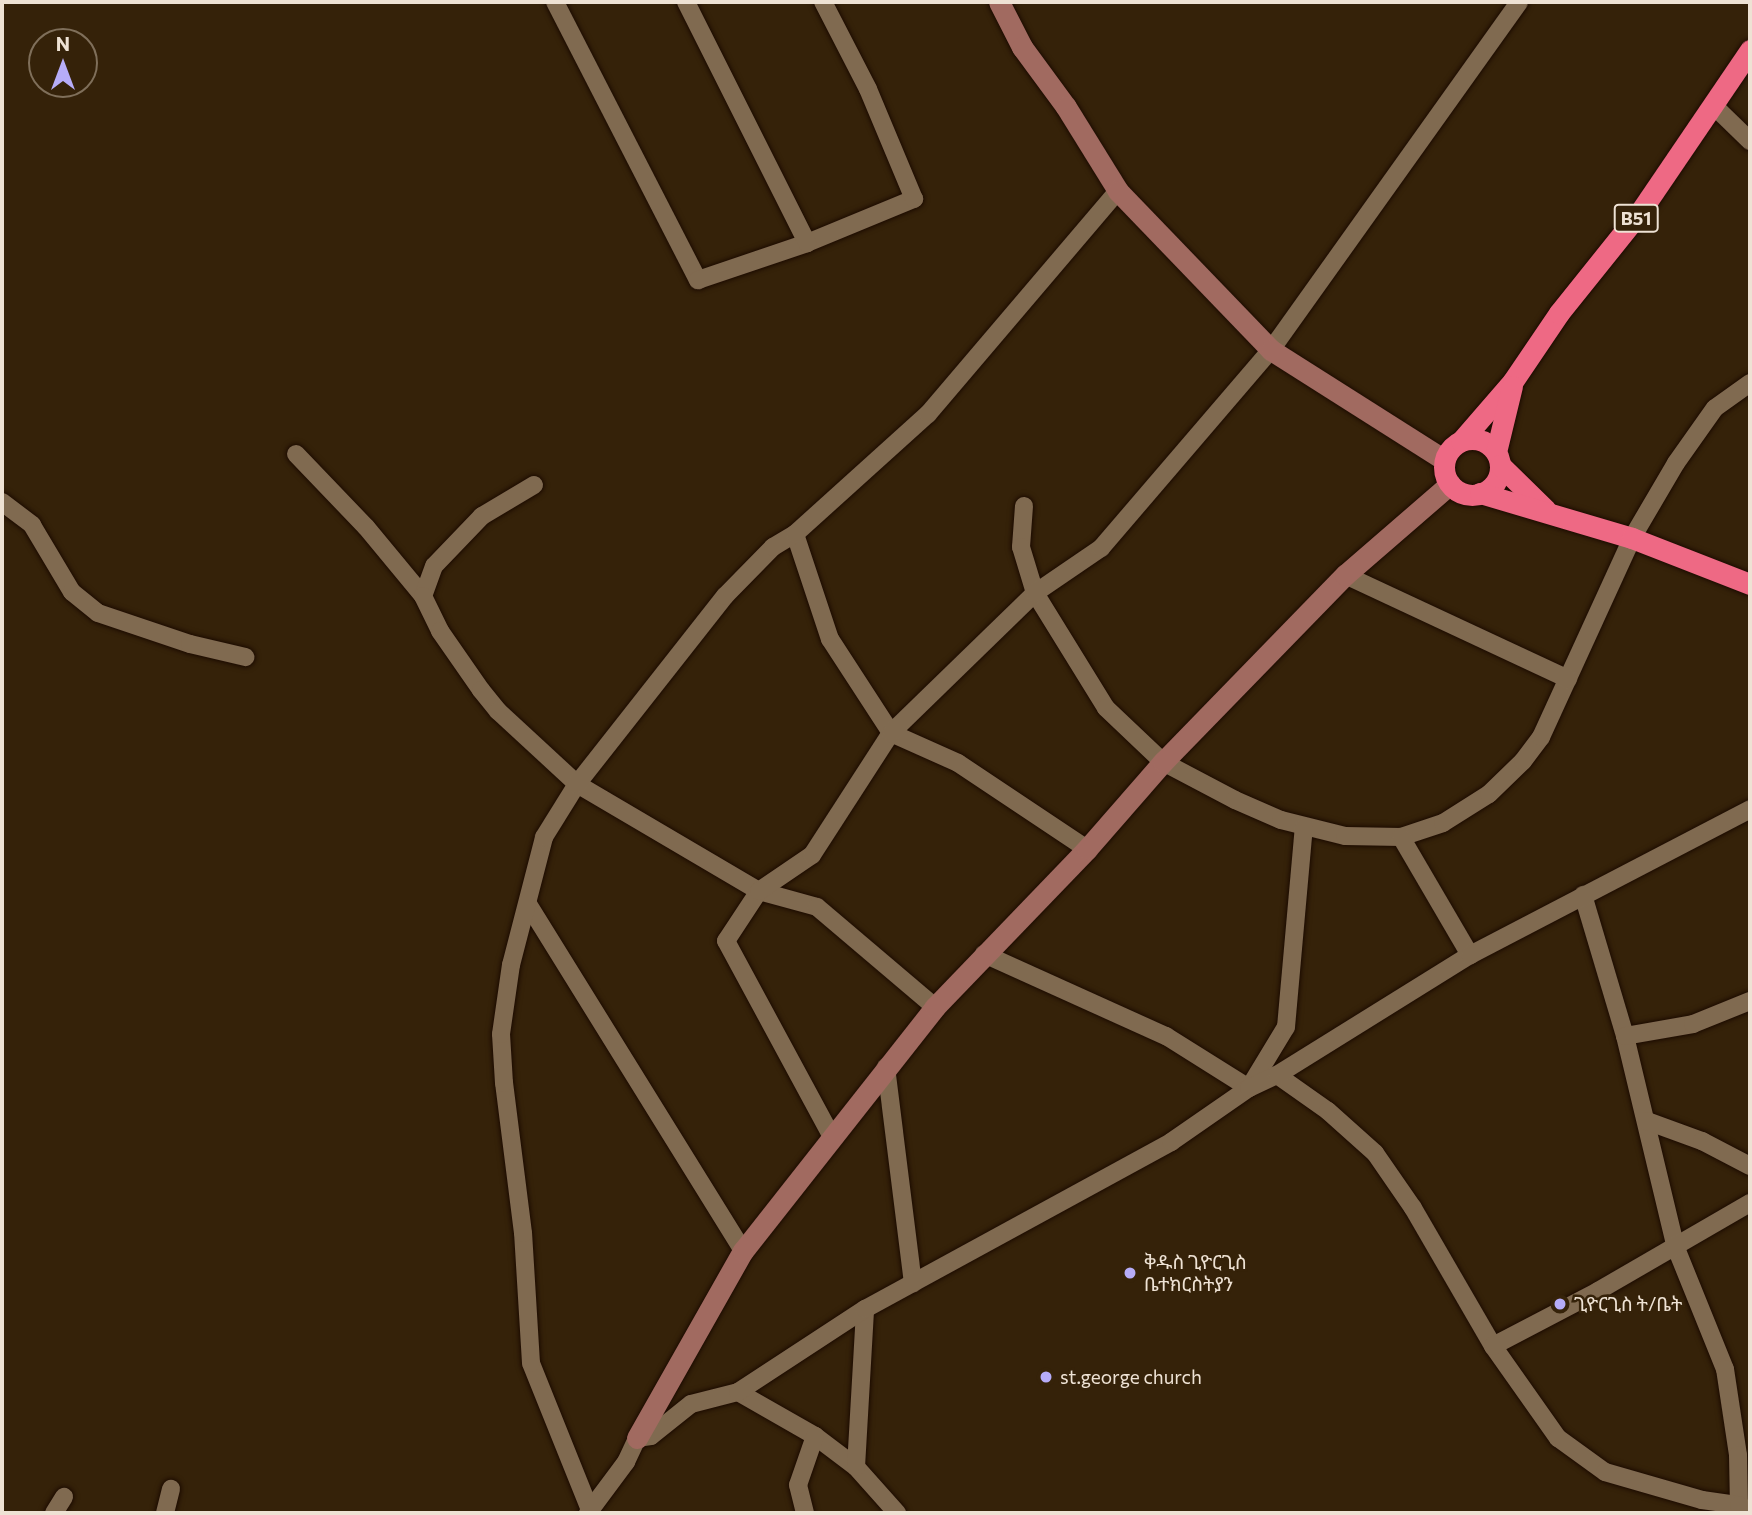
<!DOCTYPE html>
<html>
<head>
<meta charset="utf-8">
<style>
	body { margin:0 }
	#map { position:relative; width:1752px; height:1515px; overflow:hidden; background:#352209; font-family:Commissioner,"Noto Sans Ethiopic",sans-serif }
	div>[style] { position:absolute }
	.roads { filter:drop-shadow(0 0 2px #1c0b00) drop-shadow(0 0 2px #1c0b00) }
	.street>* { height:18px; margin:-9px; padding:0 9px; transform-origin:9px; border-radius:9px; background:#806a50 }
	.secondary>* { height:21px; margin:-10.5px; padding:0 10.5px; transform-origin:10.5px; border-radius:10.5px; background:#a16a60 }
	.highway>* { height:21px; margin:-10.5px; padding:0 10.5px; transform-origin:10.5px; border-radius:10.5px; background:#ee6984 }
	.highway>.ring { margin:-10.5px; padding:0; box-sizing:content-box; background:none; border:21px solid #ee6984; border-radius:50% }
	.dots>* { width:19px; height:19px; translate:-50% -50%; box-sizing:border-box; border:4px solid #352209; border-radius:50% }
	span { translate:-50% -50%; white-space:nowrap; text-align:center; line-height:1.15; -webkit-text-stroke:5px #352209; paint-order:stroke }
	.shield-label span { padding:2px 5px; background:#352209; border:2px solid; border-radius:5px; -webkit-text-stroke-width:0 }
	.shield-label { font-size:18px; color:#eee2d4; font-weight:700 }
	.poi-label { font-size:19px; color:#eee2d4 }
	.left { translate:0 -50%; text-align:left }
	.frame { position:absolute; inset:0; border:4px solid #eee2d4; pointer-events:none }
	.north { position:absolute; left:28px; top:28px; width:70px; height:70px; box-sizing:border-box; background:#352209; border:2px solid #7f6f5a; border-radius:50%; rotate:0deg; font-size:19px; font-weight:700; line-height:28px; text-align:center; color:#eee2d4 }
	.north::after { content:''; display:block; margin:auto; width:24px; height:32px; background:#b6acf8; clip-path:polygon(50% 0,100% 100%,50% 72%,0 100%) }
</style>
</head>
<body>
<div id="map">
	<div class="roads">
		<div class="street">
			<i style="left:555px;top:2px;width:313px;rotate:62.8deg"></i>
			<i style="left:698px;top:280px;width:115px;rotate:-18.7deg"></i>
			<i style="left:807px;top:243px;width:116px;rotate:-22.4deg"></i>
			<i style="left:914px;top:199px;width:119px;rotate:-112.7deg"></i>
			<i style="left:868px;top:89px;width:98px;rotate:-117.3deg"></i>
			<i style="left:686px;top:2px;width:270px;rotate:63.3deg"></i>
			<i style="left:1713px;top:105px;width:52px;rotate:44.2deg"></i>
			<i style="left:296px;top:454px;width:101px;rotate:46.2deg"></i>
			<i style="left:366px;top:527px;width:89px;rotate:50.4deg"></i>
			<i style="left:534px;top:485px;width:61px;rotate:149.2deg"></i>
			<i style="left:482px;top:516px;width:69px;rotate:133.8deg"></i>
			<i style="left:434px;top:566px;width:32px;rotate:110deg"></i>
			<i style="left:423px;top:596px;width:39px;rotate:64deg"></i>
			<i style="left:440px;top:631px;width:72px;rotate:55.2deg"></i>
			<i style="left:481px;top:690px;width:27px;rotate:51deg"></i>
			<i style="left:498px;top:711px;width:108px;rotate:42.7deg"></i>
			<i style="left:577px;top:784px;width:211px;rotate:30.5deg"></i>
			<i style="left:759px;top:891px;width:60px;rotate:15.4deg"></i>
			<i style="left:817px;top:907px;width:155px;rotate:40.3deg"></i>
			<i style="left:2px;top:502px;width:38px;rotate:37deg"></i>
			<i style="left:32px;top:525px;width:78px;rotate:59.2deg"></i>
			<i style="left:72px;top:592px;width:33px;rotate:39deg"></i>
			<i style="left:98px;top:613px;width:97px;rotate:18.6deg"></i>
			<i style="left:190px;top:644px;width:57px;rotate:13.3deg"></i>
			<i style="left:1024px;top:506px;width:41px;rotate:94.2deg"></i>
			<i style="left:1021px;top:547px;width:48px;rotate:73.1deg"></i>
			<i style="left:1035px;top:593px;width:135px;rotate:58.3deg"></i>
			<i style="left:1106px;top:708px;width:79px;rotate:43.5deg"></i>
			<i style="left:1163px;top:762px;width:81px;rotate:27.8deg"></i>
			<i style="left:1235px;top:800px;width:50px;rotate:23.5deg"></i>
			<i style="left:1281px;top:820px;width:66px;rotate:14deg"></i>
			<i style="left:1345px;top:836px;width:56px;rotate:1deg"></i>
			<i style="left:1401px;top:837px;width:44px;rotate:-18.4deg"></i>
			<i style="left:1443px;top:823px;width:54px;rotate:-32.2deg"></i>
			<i style="left:1489px;top:794px;width:47px;rotate:-44.1deg"></i>
			<i style="left:1523px;top:761px;width:30px;rotate:-53deg"></i>
			<i style="left:1541px;top:737px;width:219px;rotate:-65.4deg"></i>
			<i style="left:1632px;top:538px;width:87px;rotate:-59.6deg"></i>
			<i style="left:1676px;top:463px;width:67px;rotate:-54.7deg"></i>
			<i style="left:1715px;top:408px;width:43px;rotate:-35.5deg"></i>
			<i style="left:795px;top:534px;width:111px;rotate:71.6deg"></i>
			<i style="left:830px;top:639px;width:112px;rotate:57deg"></i>
			<i style="left:891px;top:733px;width:73px;rotate:24.1deg"></i>
			<i style="left:958px;top:763px;width:155px;rotate:33.7deg"></i>
			<i style="left:1345px;top:575px;width:246px;rotate:25deg"></i>
			<i style="left:1401px;top:837px;width:137px;rotate:59.7deg"></i>
			<i style="left:1583px;top:895px;width:147px;rotate:73.4deg"></i>
			<i style="left:1625px;top:1036px;width:218px;rotate:76.5deg"></i>
			<i style="left:1676px;top:1248px;width:131px;rotate:68deg"></i>
			<i style="left:1725px;top:1369px;width:87px;rotate:81.4deg"></i>
			<i style="left:1738px;top:1455px;width:50px;rotate:88.9deg"></i>
			<i style="left:528px;top:904px;width:408px;rotate:58.2deg"></i>
			<i style="left:984px;top:954px;width:200px;rotate:24.3deg"></i>
			<i style="left:1166px;top:1036px;width:98px;rotate:32.1deg"></i>
			<i style="left:1249px;top:1088px;width:71px;rotate:-58.8deg"></i>
			<i style="left:1286px;top:1027px;width:201px;rotate:-84.9deg"></i>
			<i style="left:1625px;top:1036px;width:69px;rotate:-10deg"></i>
			<i style="left:1693px;top:1024px;width:61px;rotate:-22deg"></i>
			<i style="left:886px;top:1067px;width:218px;rotate:82.9deg"></i>
			<i style="left:1277px;top:1075px;width:62px;rotate:35.2deg"></i>
			<i style="left:1328px;top:1111px;width:63px;rotate:41.8deg"></i>
			<i style="left:1375px;top:1153px;width:67px;rotate:55.4deg"></i>
			<i style="left:1413px;top:1208px;width:160px;rotate:59.9deg"></i>
			<i style="left:1493px;top:1346px;width:113px;rotate:54.8deg"></i>
			<i style="left:1558px;top:1438px;width:58px;rotate:35.9deg"></i>
			<i style="left:1605px;top:1472px;width:101px;rotate:16.1deg"></i>
			<i style="left:1702px;top:1500px;width:37px;rotate:8deg"></i>
			<i style="left:1739px;top:1505px;width:13px;rotate:29deg"></i>
			<i style="left:1647px;top:1121px;width:59px;rotate:20deg"></i>
			<i style="left:1702px;top:1141px;width:54px;rotate:27.5deg"></i>
			<i style="left:832px;top:1137px;width:223px;rotate:-118.4deg"></i>
			<i style="left:726px;top:941px;width:60px;rotate:-56.6deg"></i>
			<i style="left:759px;top:891px;width:64px;rotate:-34.2deg"></i>
			<i style="left:812px;top:855px;width:145px;rotate:-57.1deg"></i>
			<i style="left:891px;top:733px;width:201px;rotate:-44.2deg"></i>
			<i style="left:1035px;top:593px;width:80px;rotate:-34.3deg"></i>
			<i style="left:1101px;top:548px;width:261px;rotate:-49.4deg"></i>
			<i style="left:1271px;top:350px;width:427px;rotate:-54.5deg"></i>
			<i style="left:1493px;top:1346px;width:119px;rotate:-27.6deg"></i>
			<i style="left:1598px;top:1291px;width:176px;rotate:-30.1deg"></i>
			<i style="left:738px;top:1392px;width:89px;rotate:29.7deg"></i>
			<i style="left:815px;top:1436px;width:51px;rotate:37.1deg"></i>
			<i style="left:856px;top:1467px;width:62px;rotate:48.3deg"></i>
			<i style="left:856px;top:1467px;width:158px;rotate:-86.7deg"></i>
			<i style="left:590px;top:1510px;width:158px;rotate:-111.9deg"></i>
			<i style="left:531px;top:1363px;width:130px;rotate:-93.5deg"></i>
			<i style="left:523px;top:1233px;width:151px;rotate:-97.2deg"></i>
			<i style="left:504px;top:1083px;width:49px;rotate:-93.5deg"></i>
			<i style="left:501px;top:1034px;width:70px;rotate:-81.8deg"></i>
			<i style="left:511px;top:965px;width:132px;rotate:-75.5deg"></i>
			<i style="left:544px;top:837px;width:62px;rotate:-58.1deg"></i>
			<i style="left:577px;top:784px;width:239px;rotate:-51.8deg"></i>
			<i style="left:725px;top:596px;width:69px;rotate:-45.6deg"></i>
			<i style="left:773px;top:547px;width:26px;rotate:-31deg"></i>
			<i style="left:795px;top:534px;width:179px;rotate:-42.1deg"></i>
			<i style="left:928px;top:414px;width:293px;rotate:-49.6deg"></i>
			<i style="left:54px;top:1513px;width:19px;rotate:-58deg"></i>
			<i style="left:165px;top:1513px;width:25px;rotate:-76deg"></i>
			<i style="left:588px;top:1513px;width:64px;rotate:-53.3deg"></i>
			<i style="left:626px;top:1462px;width:26px;rotate:-65deg"></i>
			<i style="left:637px;top:1438px;width:14px;rotate:-8deg"></i>
			<i style="left:651px;top:1436px;width:51px;rotate:-38.7deg"></i>
			<i style="left:691px;top:1404px;width:49px;rotate:-14.3deg"></i>
			<i style="left:738px;top:1392px;width:152px;rotate:-33.2deg"></i>
			<i style="left:865px;top:1309px;width:349px;rotate:-28.6deg"></i>
			<i style="left:1171px;top:1142px;width:95px;rotate:-34.7deg"></i>
			<i style="left:1249px;top:1088px;width:31px;rotate:-25deg"></i>
			<i style="left:1277px;top:1075px;width:227px;rotate:-31.9deg"></i>
			<i style="left:1470px;top:955px;width:316px;rotate:-27.5deg"></i>
			<i style="left:805px;top:1513px;width:29px;rotate:-104deg"></i>
			<i style="left:798px;top:1485px;width:52px;rotate:-70.9deg"></i>
		</div>
		<div class="secondary">
			<i style="left:999px;top:2px;width:51px;rotate:62.9deg"></i>
			<i style="left:1022px;top:47px;width:74px;rotate:53.7deg"></i>
			<i style="left:1066px;top:107px;width:99px;rotate:58.2deg"></i>
			<i style="left:1118px;top:191px;width:221px;rotate:46.1deg"></i>
			<i style="left:1271px;top:350px;width:205px;rotate:32.4deg"></i>
			<i style="left:637px;top:1438px;width:215px;rotate:-60.5deg"></i>
			<i style="left:743px;top:1251px;width:310px;rotate:-51.8deg"></i>
			<i style="left:935px;top:1007px;width:219px;rotate:-46.1deg"></i>
			<i style="left:1087px;top:849px;width:116px;rotate:-48.9deg"></i>
			<i style="left:1163px;top:762px;width:261px;rotate:-45.8deg"></i>
			<i style="left:1345px;top:575px;width:139px;rotate:-40.9deg"></i>
		</div>
		<div class="highway">
			<i class="ring" style="left:1444px;top:439px;width:35px;height:35px"></i>
			<i style="left:1461px;top:441px;width:79px;rotate:-49.1deg"></i>
			<i style="left:1513px;top:381px;width:82px;rotate:-55.9deg"></i>
			<i style="left:1559px;top:313px;width:129px;rotate:-51.3deg"></i>
			<i style="left:1640px;top:212px;width:196px;rotate:-55.8deg"></i>
			<i style="left:1496px;top:452px;width:68px;rotate:-76.4deg"></i>
			<i style="left:1500px;top:465px;width:64px;rotate:44.4deg"></i>
			<i style="left:1480px;top:493px;width:159px;rotate:16.5deg"></i>
			<i style="left:1632px;top:538px;width:127px;rotate:21.3deg"></i>
		</div>
	</div>
	<div class="dots">
		<i style="left:1130px;top:1273px;background:#b6acf8"></i>
		<i style="left:1560px;top:1304px;background:#b6acf8"></i>
		<i style="left:1046px;top:1377px;background:#b6acf8"></i>
	</div>
	<div class="shield-label">
		<span style="left:1636px;top:218px">B51</span>
	</div>
	<div class="poi-label">
		<span class="left" style="left:1144px;top:1273px">ቅዱስ ጊዮርጊስ<br>ቤተክርስትያን</span>
		<span class="left" style="left:1574px;top:1304px">ጊዮርጊስ ት/ቤት</span>
		<span class="left" style="left:1060px;top:1377px">st.george church</span>
	</div>
	<div class="frame"></div>
	<div class="north">N</div>
</div>
</body>
</html>
